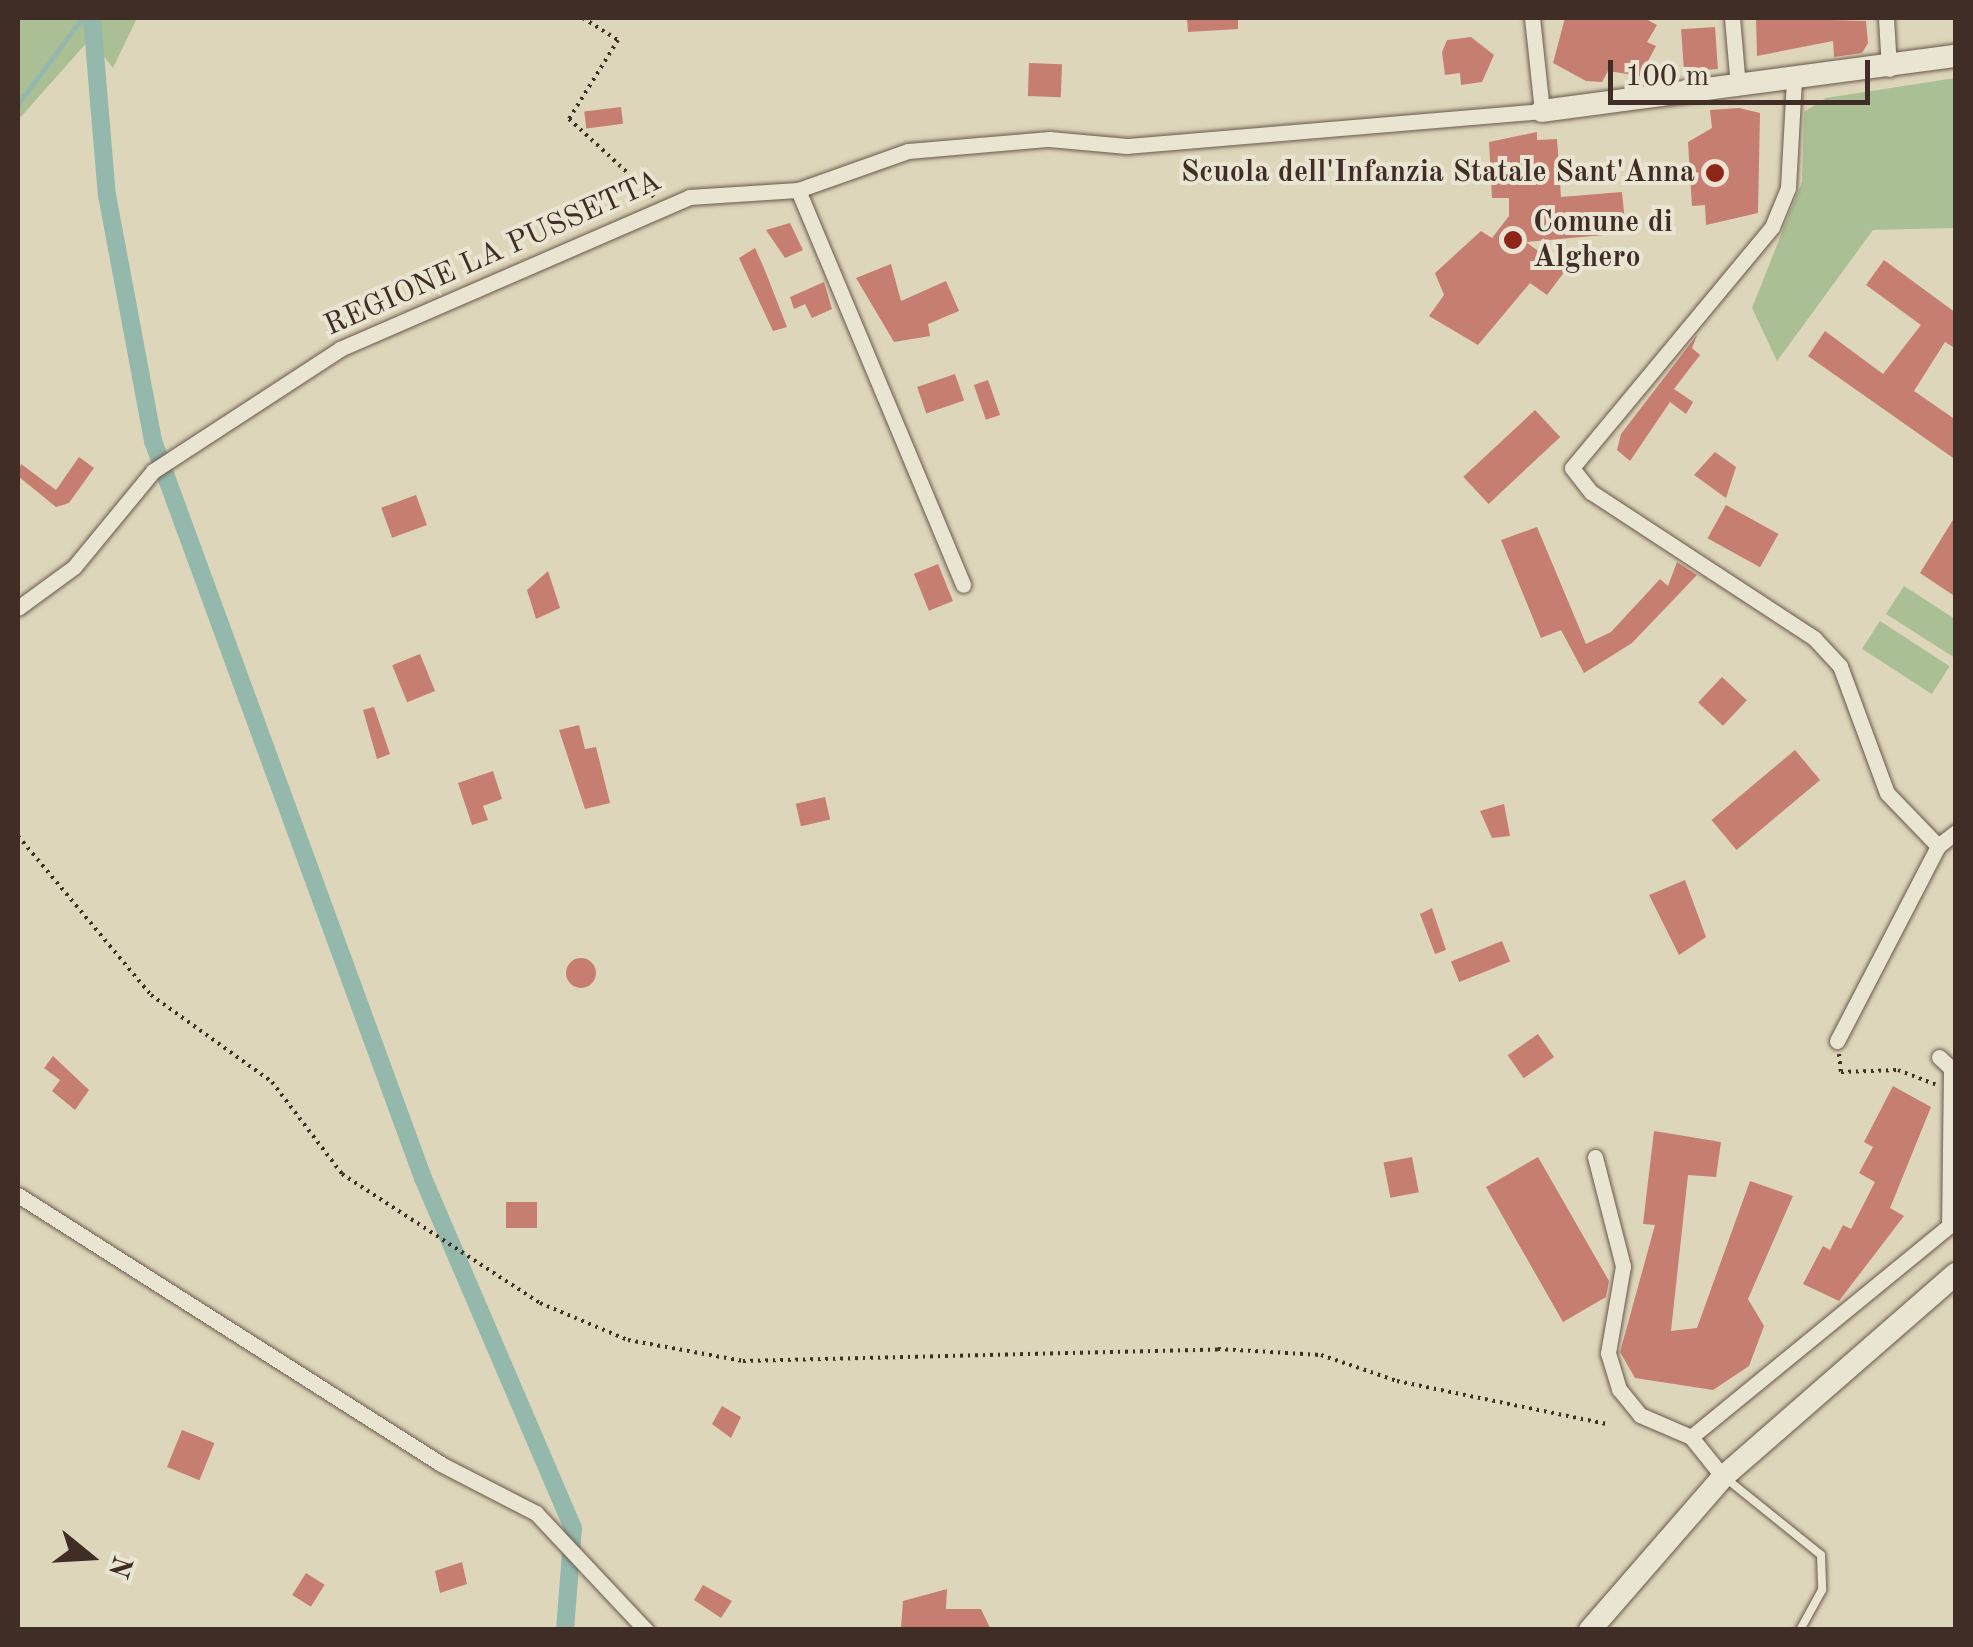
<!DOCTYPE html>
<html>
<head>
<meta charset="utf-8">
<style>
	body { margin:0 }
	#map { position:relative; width:1973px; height:1647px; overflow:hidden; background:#ded6ba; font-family:"Old Standard TT",serif }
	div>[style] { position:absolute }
	.green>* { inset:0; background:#abbf94; transform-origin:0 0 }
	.stream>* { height:5px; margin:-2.5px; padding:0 2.5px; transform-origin:2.5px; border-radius:2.5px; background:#94b9ac }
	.canal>* { height:18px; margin:-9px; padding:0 9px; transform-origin:9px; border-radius:9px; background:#94b9ac }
	.building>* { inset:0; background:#c67e70; transform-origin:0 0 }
	.round { border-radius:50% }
	.path>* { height:4px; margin-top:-2px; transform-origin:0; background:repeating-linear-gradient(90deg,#402d26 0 2.5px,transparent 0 7.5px) }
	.roads { filter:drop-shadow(0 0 2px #68574b) drop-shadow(0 0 2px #68574b) }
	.lane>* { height:8px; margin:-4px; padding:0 4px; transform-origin:4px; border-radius:4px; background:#eae4d2 }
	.street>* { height:15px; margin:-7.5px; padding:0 7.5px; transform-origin:7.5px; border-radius:7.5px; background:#eae4d2 }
	.secondary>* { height:22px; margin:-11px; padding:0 11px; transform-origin:11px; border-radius:11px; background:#eae4d2 }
	.dots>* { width:28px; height:28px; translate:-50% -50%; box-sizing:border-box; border:5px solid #eae4d2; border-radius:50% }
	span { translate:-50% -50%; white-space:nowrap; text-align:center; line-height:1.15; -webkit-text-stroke:8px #eae4d2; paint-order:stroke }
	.poi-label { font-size:30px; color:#402d26; font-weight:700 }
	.right { translate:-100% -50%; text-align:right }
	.left { translate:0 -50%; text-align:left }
	.street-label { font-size:30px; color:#402d26 }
	.frame { position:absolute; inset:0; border:20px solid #402d26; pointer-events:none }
	.north { position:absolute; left:40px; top:1507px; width:100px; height:100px; -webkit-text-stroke:8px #eae4d2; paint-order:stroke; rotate:108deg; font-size:28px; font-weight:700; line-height:40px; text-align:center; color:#402d26 }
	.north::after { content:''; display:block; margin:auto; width:35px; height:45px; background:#402d26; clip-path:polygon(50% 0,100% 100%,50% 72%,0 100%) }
	.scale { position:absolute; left:1608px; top:60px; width:262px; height:45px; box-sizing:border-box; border:5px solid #402d26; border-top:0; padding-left:12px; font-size:30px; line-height:35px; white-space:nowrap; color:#402d26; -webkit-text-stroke:8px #eae4d2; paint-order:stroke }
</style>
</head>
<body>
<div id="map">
	<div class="green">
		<i style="clip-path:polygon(18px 18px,137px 18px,113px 68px,90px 39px,18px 120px)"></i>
		<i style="clip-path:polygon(1955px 78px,1955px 228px,1873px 230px,1777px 361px,1752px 308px,1802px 182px,1804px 112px,1826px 98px)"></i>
		<i style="clip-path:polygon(1904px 586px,1955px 619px,1955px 658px,1886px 614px)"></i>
		<i style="left:1880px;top:621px;width:83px;height:33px;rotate:33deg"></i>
	</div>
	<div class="stream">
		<i style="left:18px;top:104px;width:107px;rotate:-53.3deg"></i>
	</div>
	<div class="canal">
		<i style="left:92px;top:18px;width:178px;rotate:85.2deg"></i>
		<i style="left:107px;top:195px;width:250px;rotate:79.4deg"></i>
		<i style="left:153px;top:441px;width:785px;rotate:69.88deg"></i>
		<i style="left:423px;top:1178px;width:381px;rotate:66.8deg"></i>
		<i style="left:573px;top:1528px;width:102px;rotate:94.5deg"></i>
	</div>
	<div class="building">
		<i style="clip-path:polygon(1187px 18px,1238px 18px,1238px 29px,1188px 32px)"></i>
		<i style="clip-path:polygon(1565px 18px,1644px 18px,1657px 25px,1647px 42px,1656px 46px,1640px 76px,1608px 71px,1602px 82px,1586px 81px,1553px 63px)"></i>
		<i style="clip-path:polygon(1756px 18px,1866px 21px,1868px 43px,1862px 53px,1834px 57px,1833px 41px,1757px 56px)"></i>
		<i style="left:1715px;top:27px;width:42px;height:34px;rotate:86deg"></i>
		<i style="clip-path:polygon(1471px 37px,1494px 55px,1482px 82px,1461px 85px,1460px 73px,1445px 75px,1442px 52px,1447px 40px)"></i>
		<i style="left:1029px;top:63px;width:33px;height:33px;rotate:2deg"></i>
		<i style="left:621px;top:107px;width:17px;height:37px;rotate:83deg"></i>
		<i style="clip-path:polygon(1739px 108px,1760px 113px,1758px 213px,1706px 225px,1705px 205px,1692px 206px,1688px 142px,1712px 128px,1710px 110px)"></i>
		<i style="clip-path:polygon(1537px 132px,1537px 140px,1557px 139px,1561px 197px,1622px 192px,1626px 233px,1526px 242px,1565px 271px,1547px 295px,1530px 283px,1478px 345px,1429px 316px,1444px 295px,1435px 273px,1481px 231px,1492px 238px,1509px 216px,1509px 198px,1492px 198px,1489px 142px)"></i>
		<i style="clip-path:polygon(790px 223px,803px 250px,785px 258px,766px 230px)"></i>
		<i style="clip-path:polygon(755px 248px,764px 268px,787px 327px,773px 331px,739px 258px)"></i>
		<i style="clip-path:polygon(1884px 260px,1956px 313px,1956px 349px,1945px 342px,1914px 391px,1956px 420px,1956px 460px,1808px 356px,1825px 331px,1883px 374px,1921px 325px,1866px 285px)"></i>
		<i style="clip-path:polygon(891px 264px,901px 301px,946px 281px,959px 311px,928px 324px,930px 336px,894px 342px,856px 278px)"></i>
		<i style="clip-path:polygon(824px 282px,832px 309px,812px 318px,805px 304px,794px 309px,790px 297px)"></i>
		<i style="clip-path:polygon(1697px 335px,1692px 348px,1700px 355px,1674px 389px,1693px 402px,1686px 414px,1670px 402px,1630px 461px,1617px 450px,1621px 434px)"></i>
		<i style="left:955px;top:374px;width:28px;height:40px;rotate:71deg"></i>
		<i style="left:988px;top:380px;width:37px;height:15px;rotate:71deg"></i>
		<i style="left:1535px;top:410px;width:37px;height:98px;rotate:47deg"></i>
		<i style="clip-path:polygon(1715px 452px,1736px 467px,1726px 498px,1694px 475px)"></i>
		<i style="clip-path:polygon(79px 457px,94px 468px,69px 503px,56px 507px,18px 476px,21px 464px,56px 490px)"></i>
		<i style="left:416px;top:495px;width:32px;height:37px;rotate:70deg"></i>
		<i style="left:1726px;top:505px;width:60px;height:38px;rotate:29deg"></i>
		<i style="clip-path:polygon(1956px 515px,1956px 597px,1920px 573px)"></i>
		<i style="clip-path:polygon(1537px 527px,1586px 644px,1611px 632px,1660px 579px,1668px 586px,1677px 562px,1697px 575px,1632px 643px,1584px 673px,1561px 630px,1541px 638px,1501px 540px)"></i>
		<i style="left:938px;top:564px;width:40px;height:26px;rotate:68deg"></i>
		<i style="clip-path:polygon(548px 571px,560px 608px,536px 619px,527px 590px)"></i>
		<i style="left:420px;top:654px;width:40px;height:30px;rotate:68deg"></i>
		<i style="left:1722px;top:677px;width:34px;height:35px;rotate:43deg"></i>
		<i style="clip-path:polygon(374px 707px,390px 754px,377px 759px,363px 710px)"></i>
		<i style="clip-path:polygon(579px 725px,585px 749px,596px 747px,610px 803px,585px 809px,559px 730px)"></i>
		<i style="left:1795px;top:750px;width:39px;height:109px;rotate:50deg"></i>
		<i style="clip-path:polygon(493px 771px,502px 799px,483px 806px,488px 820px,472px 825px,458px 783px)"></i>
		<i style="left:825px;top:797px;width:23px;height:30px;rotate:77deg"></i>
		<i style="clip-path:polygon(1504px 804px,1510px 836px,1492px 838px,1480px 811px)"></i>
		<i style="clip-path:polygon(1685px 880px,1706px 937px,1679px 955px,1649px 895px)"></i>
		<i style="clip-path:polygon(1432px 908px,1446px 950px,1435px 954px,1420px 914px)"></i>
		<i style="left:1502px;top:941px;width:22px;height:55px;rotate:68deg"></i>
		<i class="round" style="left:566px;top:958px;width:30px;height:30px"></i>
		<i style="left:1538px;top:1034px;width:28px;height:37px;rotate:55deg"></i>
		<i style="clip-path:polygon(53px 1056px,89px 1090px,75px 1110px,52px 1091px,60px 1080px,44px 1068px)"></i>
		<i style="clip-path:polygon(1893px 1086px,1931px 1107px,1890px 1208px,1904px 1216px,1839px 1301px,1803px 1284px,1823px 1246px,1830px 1250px,1843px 1225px,1851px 1229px,1875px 1182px,1859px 1173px,1873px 1147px,1864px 1142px)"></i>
		<i style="clip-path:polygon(1654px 1131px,1721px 1142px,1716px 1177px,1688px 1175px,1671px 1331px,1697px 1328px,1750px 1181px,1793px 1196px,1748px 1299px,1764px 1326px,1749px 1366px,1713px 1390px,1635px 1378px,1620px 1352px,1655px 1225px,1643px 1224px)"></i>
		<i style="left:1412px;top:1157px;width:36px;height:29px;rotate:79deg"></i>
		<i style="clip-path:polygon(1538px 1157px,1609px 1281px,1606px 1297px,1563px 1322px,1486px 1187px)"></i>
		<i style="left:537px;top:1202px;width:26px;height:31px;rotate:90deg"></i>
		<i style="clip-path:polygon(722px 1406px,741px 1417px,731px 1438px,712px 1424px)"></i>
		<i style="left:182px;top:1430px;width:35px;height:40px;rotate:22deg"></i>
		<i style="clip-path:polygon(462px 1562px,467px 1584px,440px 1593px,435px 1571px)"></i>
		<i style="left:306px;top:1573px;width:22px;height:26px;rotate:32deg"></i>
		<i style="clip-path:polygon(703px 1585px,732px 1601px,721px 1618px,694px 1600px)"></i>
		<i style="clip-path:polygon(947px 1589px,946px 1609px,981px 1609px,991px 1630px,901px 1627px,903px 1601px)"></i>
	</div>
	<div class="path">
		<i style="left:583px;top:18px;width:41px;rotate:32.2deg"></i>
		<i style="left:618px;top:40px;width:93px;rotate:121.8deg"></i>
		<i style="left:569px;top:119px;width:115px;rotate:42.5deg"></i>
		<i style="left:18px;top:836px;width:207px;rotate:50.1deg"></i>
		<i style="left:151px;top:995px;width:149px;rotate:35.7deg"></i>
		<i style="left:272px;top:1082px;width:116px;rotate:52.7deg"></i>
		<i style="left:342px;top:1174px;width:236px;rotate:33.1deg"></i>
		<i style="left:540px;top:1303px;width:95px;rotate:22.8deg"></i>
		<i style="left:628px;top:1340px;width:117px;rotate:10.3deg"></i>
		<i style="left:743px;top:1361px;width:475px;rotate:-1.4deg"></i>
		<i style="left:1218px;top:1349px;width:103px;rotate:3.3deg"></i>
		<i style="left:1321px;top:1355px;width:80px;rotate:18.9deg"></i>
		<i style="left:1397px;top:1381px;width:214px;rotate:11.6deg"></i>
		<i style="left:1839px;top:1054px;width:18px;rotate:84deg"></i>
		<i style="left:1841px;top:1072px;width:57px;rotate:-2deg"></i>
		<i style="left:1898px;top:1070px;width:40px;rotate:21deg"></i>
	</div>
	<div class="roads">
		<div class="lane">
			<i style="left:1728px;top:1480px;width:119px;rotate:38.9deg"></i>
			<i style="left:1821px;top:1555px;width:35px;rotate:88deg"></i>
			<i style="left:1822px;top:1590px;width:46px;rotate:118.8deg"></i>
		</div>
		<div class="street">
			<i style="left:1732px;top:18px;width:69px;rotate:85deg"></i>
			<i style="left:1886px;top:18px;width:51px;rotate:86.6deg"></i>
			<i style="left:1794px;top:80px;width:108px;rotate:93.2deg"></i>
			<i style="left:1788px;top:188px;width:42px;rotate:112.3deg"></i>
			<i style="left:1772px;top:227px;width:313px;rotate:129.7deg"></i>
			<i style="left:1572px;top:468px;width:31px;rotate:52deg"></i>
			<i style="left:1591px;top:492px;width:267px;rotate:33.2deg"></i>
			<i style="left:1814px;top:638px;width:38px;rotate:47deg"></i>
			<i style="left:1840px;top:666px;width:135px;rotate:69.7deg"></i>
			<i style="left:1887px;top:793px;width:74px;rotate:46.1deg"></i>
			<i style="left:798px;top:190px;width:428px;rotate:67.3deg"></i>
			<i style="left:18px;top:608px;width:69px;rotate:-36.2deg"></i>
			<i style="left:74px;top:567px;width:124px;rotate:-50.5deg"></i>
			<i style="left:153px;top:471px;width:223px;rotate:-33.1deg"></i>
			<i style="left:340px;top:349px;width:381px;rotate:-23.5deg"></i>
			<i style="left:689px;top:197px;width:109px;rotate:-3.7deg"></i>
			<i style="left:798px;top:190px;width:117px;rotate:-19.5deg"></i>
			<i style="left:908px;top:151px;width:142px;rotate:-4.9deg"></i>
			<i style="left:1049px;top:139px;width:78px;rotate:5.1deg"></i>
			<i style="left:1127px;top:146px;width:416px;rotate:-4.8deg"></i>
			<i style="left:1542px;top:111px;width:94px;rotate:-96.1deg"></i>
			<i style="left:1837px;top:1041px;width:220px;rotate:-62.6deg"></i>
			<i style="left:1938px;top:846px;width:23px;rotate:-38deg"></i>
			<i style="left:1939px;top:1057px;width:16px;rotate:43deg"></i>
			<i style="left:1951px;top:1068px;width:158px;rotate:90.7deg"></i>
			<i style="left:1595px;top:1157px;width:113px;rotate:75.6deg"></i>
			<i style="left:1623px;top:1266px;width:88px;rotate:99.8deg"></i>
			<i style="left:1608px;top:1353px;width:38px;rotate:73deg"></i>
			<i style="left:1619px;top:1389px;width:33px;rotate:51deg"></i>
			<i style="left:1640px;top:1415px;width:56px;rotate:23.3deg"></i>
			<i style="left:1691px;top:1437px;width:51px;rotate:51.3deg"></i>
			<i style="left:18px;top:1195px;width:501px;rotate:32.45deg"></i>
			<i style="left:441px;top:1464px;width:107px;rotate:27.3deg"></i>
			<i style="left:536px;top:1513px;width:161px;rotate:46.8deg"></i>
			<i style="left:1691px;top:1437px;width:333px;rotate:-39.3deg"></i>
		</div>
		<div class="secondary">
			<i style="left:1542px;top:111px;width:418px;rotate:-7.6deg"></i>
			<i style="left:1590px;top:1630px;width:203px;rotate:-49deg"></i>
			<i style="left:1723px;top:1477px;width:309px;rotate:-41.1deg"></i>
		</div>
	</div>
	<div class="dots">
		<i style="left:1715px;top:173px;background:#8f2418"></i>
		<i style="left:1513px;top:240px;background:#8f2418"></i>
	</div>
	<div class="poi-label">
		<span class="right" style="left:1695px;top:173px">Scuola dell'Infanzia Statale Sant'Anna</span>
		<span class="left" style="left:1533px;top:240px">Comune di<br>Alghero</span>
	</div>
	<div class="street-label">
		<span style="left:493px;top:254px;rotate:-24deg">REGIONE LA PUSSETTA</span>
	</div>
	<div class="frame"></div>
	<div class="north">N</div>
	<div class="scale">100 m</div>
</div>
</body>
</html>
